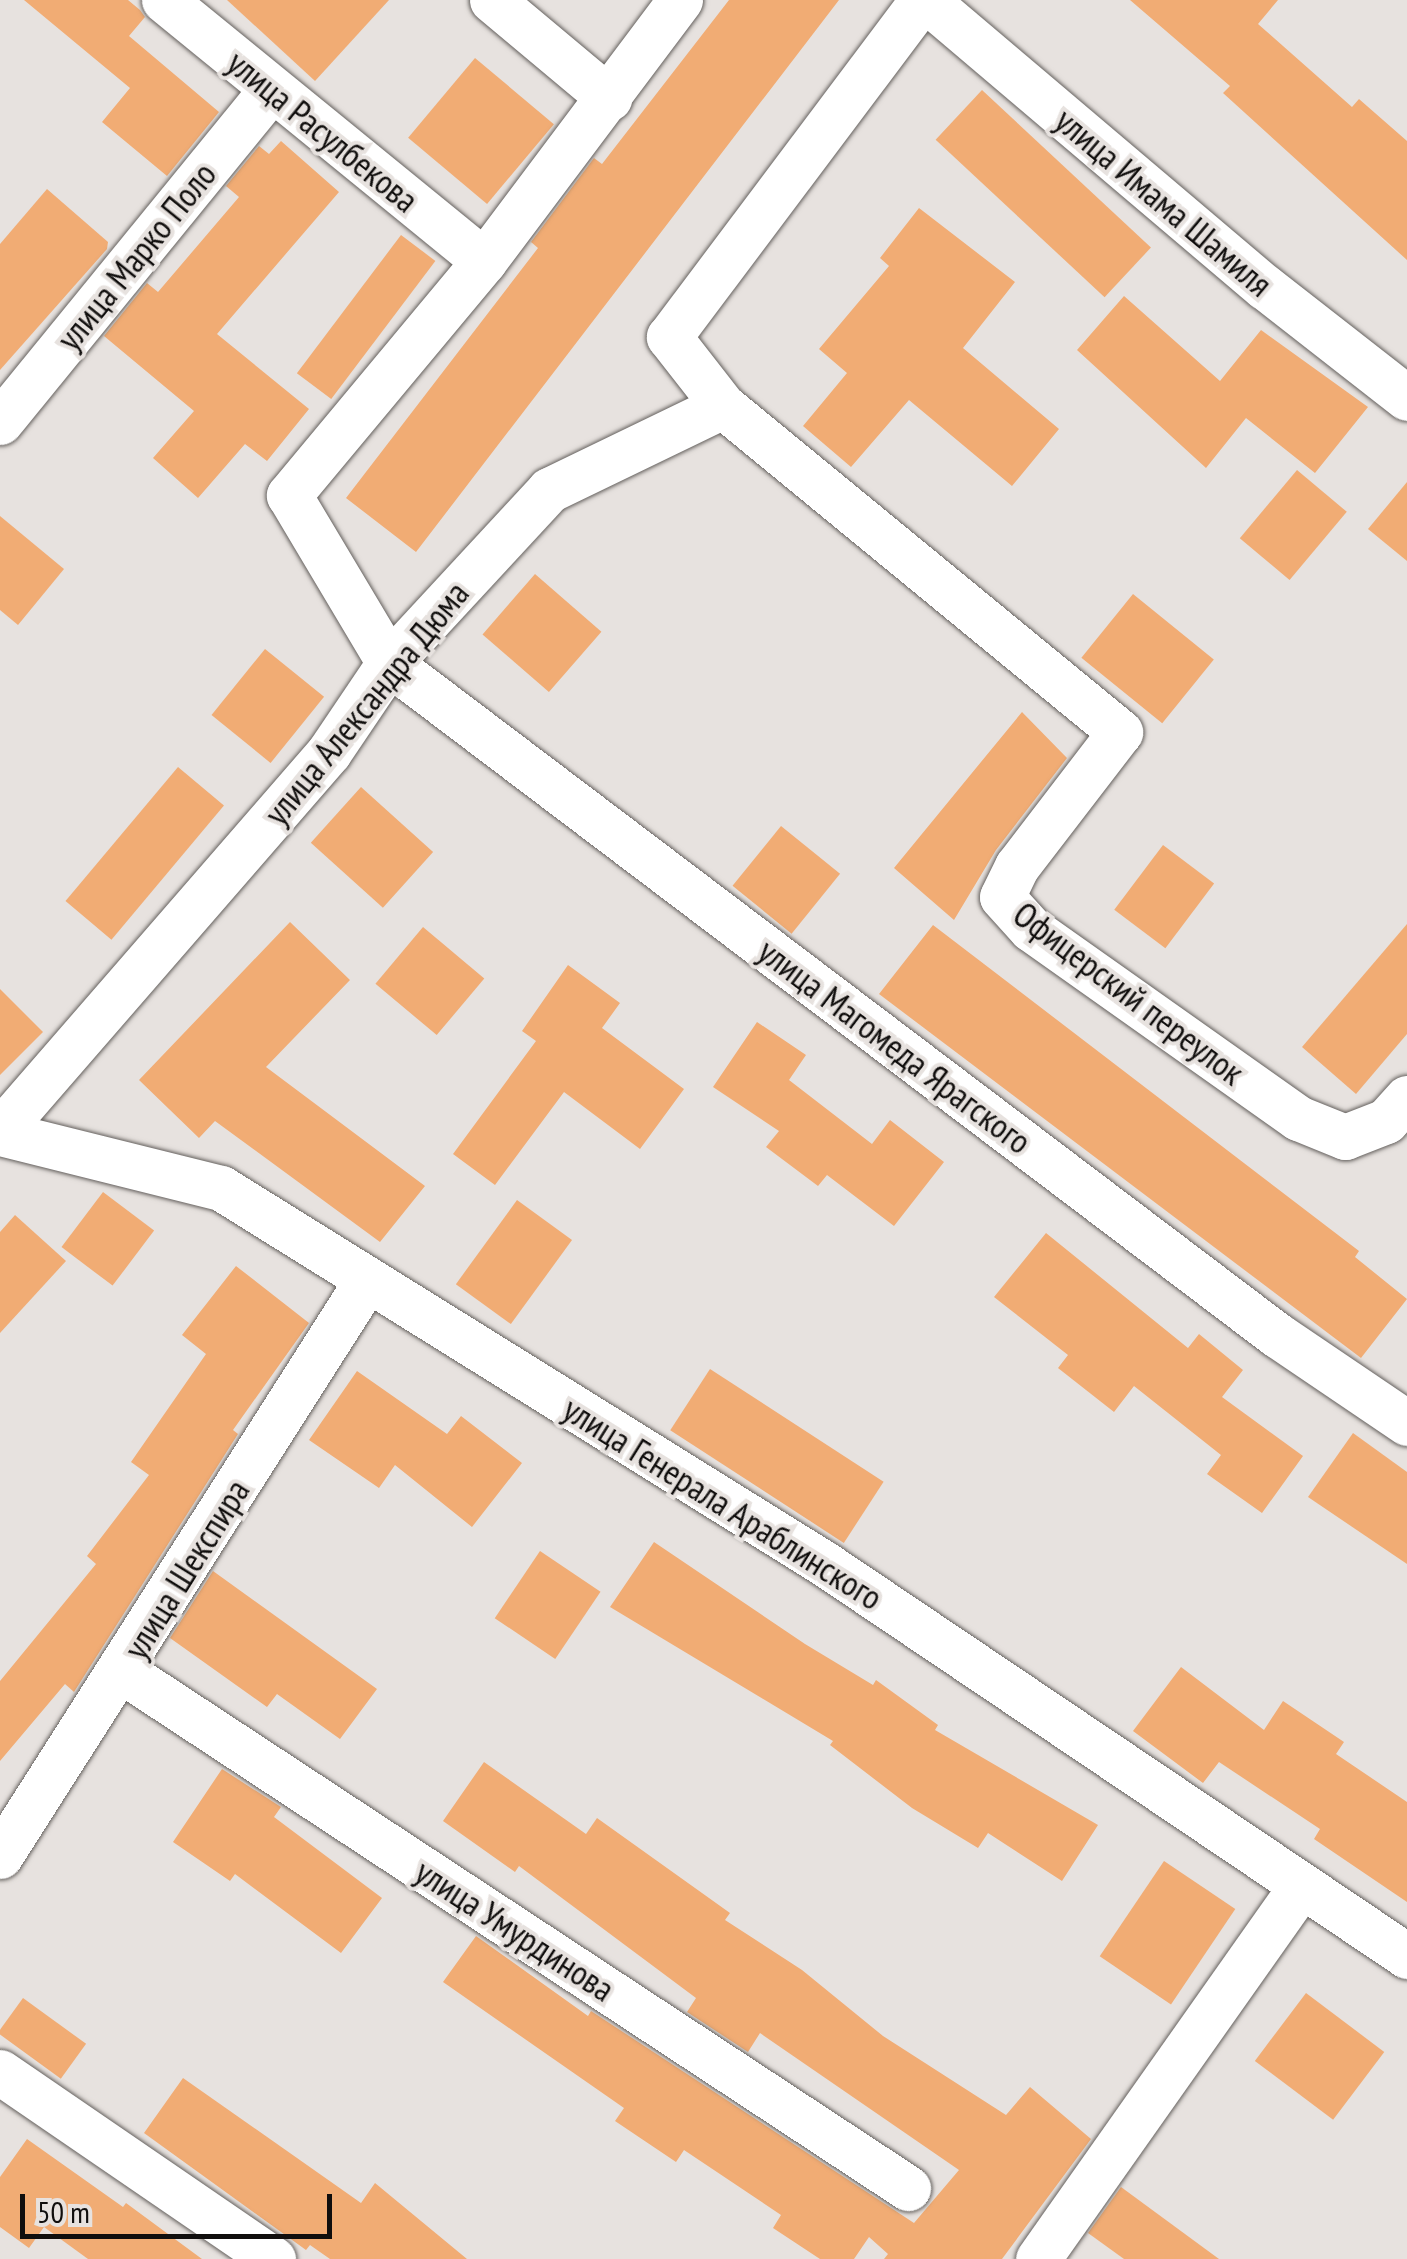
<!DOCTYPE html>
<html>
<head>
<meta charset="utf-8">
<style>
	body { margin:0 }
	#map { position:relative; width:1407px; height:2259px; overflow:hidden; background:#e7e2df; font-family:"PT Sans Narrow",sans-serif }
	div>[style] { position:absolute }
	.building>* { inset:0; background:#f1ac74; transform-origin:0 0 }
	.roads { filter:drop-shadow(0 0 2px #64605d) drop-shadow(0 0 2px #64605d) }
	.street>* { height:45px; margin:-22.5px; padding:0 22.5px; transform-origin:22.5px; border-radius:22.5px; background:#fff }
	span { translate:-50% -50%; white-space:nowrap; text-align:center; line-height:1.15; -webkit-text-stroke:8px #e7e2df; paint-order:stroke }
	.street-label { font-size:35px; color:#100e0d }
	.scale { position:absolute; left:20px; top:2194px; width:312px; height:45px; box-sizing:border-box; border:5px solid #100e0d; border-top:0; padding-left:12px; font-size:30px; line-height:35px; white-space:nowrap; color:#100e0d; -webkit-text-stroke:8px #e7e2df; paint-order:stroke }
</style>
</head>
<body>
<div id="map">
	<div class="building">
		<i style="clip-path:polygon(24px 0,128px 0,140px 10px,145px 17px,129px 36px,219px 112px,167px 176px,102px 122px,130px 88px)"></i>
		<i style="clip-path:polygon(227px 0,389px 0,315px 81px)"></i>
		<i style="clip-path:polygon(729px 0,839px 0,416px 552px,346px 498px,538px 248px,531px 242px,594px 158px,602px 164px)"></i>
		<i style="clip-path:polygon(1130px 0,1278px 0,1258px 24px,1352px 107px,1359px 99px,1407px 141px,1407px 260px,1223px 93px,1230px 86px)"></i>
		<i style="left:475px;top:58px;width:103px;height:104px;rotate:40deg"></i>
		<i style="left:982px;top:90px;width:231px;height:68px;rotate:43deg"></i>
		<i style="clip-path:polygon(281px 141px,339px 192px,217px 334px,309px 409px,267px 461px,245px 444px,198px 498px,153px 458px,194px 411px,104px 336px,147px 283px,158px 292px,239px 197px,226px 186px,259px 146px,269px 154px)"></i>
		<i style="clip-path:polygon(47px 189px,108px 242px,107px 249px,0 370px,0 244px)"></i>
		<i style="clip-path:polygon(919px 208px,1015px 282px,963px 348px,1059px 429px,1012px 486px,909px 400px,851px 467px,803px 426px,847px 373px,819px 349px,889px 266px,880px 258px)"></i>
		<i style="left:401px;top:235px;width:43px;height:173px;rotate:37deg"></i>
		<i style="clip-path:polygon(1124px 296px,1220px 381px,1261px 330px,1368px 407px,1315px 473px,1246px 418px,1206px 468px,1077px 350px)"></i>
		<i style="left:1297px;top:470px;width:65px;height:89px;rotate:40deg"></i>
		<i style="clip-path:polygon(1407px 482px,1407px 561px,1368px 529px)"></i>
		<i style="clip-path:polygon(0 516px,64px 569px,18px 625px,0 610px)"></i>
		<i style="left:535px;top:574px;width:88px;height:80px;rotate:41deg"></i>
		<i style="left:1133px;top:594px;width:104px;height:82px;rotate:39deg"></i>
		<i style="left:265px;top:649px;width:76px;height:85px;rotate:39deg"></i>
		<i style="clip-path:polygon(1022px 712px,1067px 758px,996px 850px,954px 920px,894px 868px)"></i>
		<i style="left:178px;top:767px;width:60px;height:175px;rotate:40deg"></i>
		<i style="left:361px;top:787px;width:97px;height:75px;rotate:42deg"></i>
		<i style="left:781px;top:826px;width:76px;height:77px;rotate:39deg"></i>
		<i style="left:1163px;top:845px;width:64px;height:81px;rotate:37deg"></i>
		<i style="clip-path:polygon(290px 922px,350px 980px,266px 1067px,425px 1186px,380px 1242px,215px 1121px,199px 1138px,139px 1080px)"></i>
		<i style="clip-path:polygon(1407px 924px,1407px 1034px,1356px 1094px,1302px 1047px)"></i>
		<i style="clip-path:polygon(933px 925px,1359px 1251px,1355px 1257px,1407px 1299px,1361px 1358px,879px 994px)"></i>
		<i style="left:423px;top:927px;width:80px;height:74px;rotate:40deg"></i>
		<i style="clip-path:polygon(568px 965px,620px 1003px,602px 1028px,684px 1089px,640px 1149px,564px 1092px,495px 1185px,453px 1154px,536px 1041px,522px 1031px)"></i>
		<i style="clip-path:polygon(0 989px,43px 1032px,0 1075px)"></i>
		<i style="clip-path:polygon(757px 1022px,806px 1055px,789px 1080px,872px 1144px,890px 1120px,944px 1162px,894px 1226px,827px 1175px,818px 1186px,766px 1147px,779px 1131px,713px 1087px)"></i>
		<i style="left:103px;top:1192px;width:64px;height:69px;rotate:37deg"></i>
		<i style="left:517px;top:1200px;width:68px;height:104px;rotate:36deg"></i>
		<i style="clip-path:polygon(15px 1215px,66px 1261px,0 1333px,0 1232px)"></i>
		<i style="clip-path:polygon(1046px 1233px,1188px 1348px,1199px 1334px,1243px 1370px,1222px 1397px,1303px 1456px,1262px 1513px,1207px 1474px,1221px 1455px,1134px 1386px,1114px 1412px,1058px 1368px,1068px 1355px,994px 1297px)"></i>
		<i style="clip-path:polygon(236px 1266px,309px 1323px,233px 1430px,238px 1434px,74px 1692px,65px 1684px,0 1761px,0 1681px,96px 1564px,87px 1556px,149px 1475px,131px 1462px,206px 1354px,182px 1335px)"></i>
		<i style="left:710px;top:1369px;width:207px;height:73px;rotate:33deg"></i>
		<i style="clip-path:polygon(357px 1371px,447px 1434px,461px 1416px,522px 1463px,472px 1527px,395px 1465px,379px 1488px,309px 1440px)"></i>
		<i style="clip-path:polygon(1353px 1433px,1407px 1472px,1407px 1564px,1308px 1497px)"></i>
		<i style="clip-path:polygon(654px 1542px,805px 1644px,873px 1685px,876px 1680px,938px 1725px,935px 1730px,1098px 1825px,1062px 1881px,988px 1833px,978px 1848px,912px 1808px,830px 1745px,833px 1741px,610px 1607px)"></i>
		<i style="left:540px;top:1551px;width:73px;height:81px;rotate:34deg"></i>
		<i style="clip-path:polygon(213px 1571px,377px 1689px,340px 1739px,277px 1694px,267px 1707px,170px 1638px)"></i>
		<i style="clip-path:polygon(1181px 1667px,1264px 1730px,1283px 1701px,1344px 1742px,1336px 1754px,1407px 1802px,1407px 1902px,1314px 1839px,1320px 1829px,1219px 1762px,1203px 1783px,1133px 1731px)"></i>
		<i style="clip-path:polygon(484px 1762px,586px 1834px,597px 1818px,730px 1913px,725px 1920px,802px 1970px,883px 2036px,1006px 2115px,1030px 2087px,1091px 2139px,1002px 2259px,884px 2259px,888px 2254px,869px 2237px,854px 2259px,820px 2259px,773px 2228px,781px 2215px,684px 2150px,676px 2162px,615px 2121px,624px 2108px,443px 1982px,476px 1936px,588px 2016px,591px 2011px,914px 2223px,959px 2170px,760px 2033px,748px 2052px,687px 2012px,696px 1998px,519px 1866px,515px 1872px,443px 1821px)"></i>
		<i style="clip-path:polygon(222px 1769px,281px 1807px,274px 1817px,382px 1898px,341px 1953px,235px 1874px,230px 1881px,173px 1842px)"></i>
		<i style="left:1164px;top:1861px;width:86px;height:115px;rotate:34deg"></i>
		<i style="left:1306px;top:1993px;width:98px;height:85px;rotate:37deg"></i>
		<i style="left:23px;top:1998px;width:78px;height:43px;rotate:36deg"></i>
		<i style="clip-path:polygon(183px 2078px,361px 2203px,375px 2183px,467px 2259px,330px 2259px,310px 2245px,306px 2250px,144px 2133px)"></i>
		<i style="clip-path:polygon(27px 2139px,123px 2207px,126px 2203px,202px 2259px,88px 2259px,44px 2227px,29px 2248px,0 2227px,0 2177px)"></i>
		<i style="clip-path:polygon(1121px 2187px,1219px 2259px,1124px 2259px,1088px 2233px)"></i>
	</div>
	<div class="roads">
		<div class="street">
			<i style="left:164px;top:0;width:413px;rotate:39.2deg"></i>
			<i style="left:492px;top:0;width:153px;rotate:39.9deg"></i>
			<i style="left:680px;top:0;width:326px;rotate:126.9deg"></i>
			<i style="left:484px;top:261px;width:305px;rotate:129.8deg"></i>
			<i style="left:289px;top:495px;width:196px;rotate:59.2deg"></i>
			<i style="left:389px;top:663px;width:1114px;rotate:37.12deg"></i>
			<i style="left:1277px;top:1335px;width:157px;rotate:34.1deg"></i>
			<i style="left:926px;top:0;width:444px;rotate:40.3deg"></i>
			<i style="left:1265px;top:287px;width:180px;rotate:38deg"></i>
			<i style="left:723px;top:406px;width:514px;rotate:39.39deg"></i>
			<i style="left:1120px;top:732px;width:169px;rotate:127.5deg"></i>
			<i style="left:1017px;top:866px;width:34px;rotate:116deg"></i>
			<i style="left:1002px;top:897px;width:43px;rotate:47.8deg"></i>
			<i style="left:1031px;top:929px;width:327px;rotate:35.3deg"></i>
			<i style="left:1298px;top:1118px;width:51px;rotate:22deg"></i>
			<i style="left:1345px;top:1137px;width:44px;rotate:-21.3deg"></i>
			<i style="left:1386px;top:1121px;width:31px;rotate:-48deg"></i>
			<i style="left:0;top:422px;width:429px;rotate:-50.8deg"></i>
			<i style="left:0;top:1131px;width:502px;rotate:-49.04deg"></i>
			<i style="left:329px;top:752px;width:107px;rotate:-56deg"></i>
			<i style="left:389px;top:663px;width:236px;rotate:-47.2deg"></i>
			<i style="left:549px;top:490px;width:193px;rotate:-25.8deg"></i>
			<i style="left:723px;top:406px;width:88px;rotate:-128deg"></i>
			<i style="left:669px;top:337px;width:421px;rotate:-53.1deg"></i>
			<i style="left:0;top:1133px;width:228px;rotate:14deg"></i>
			<i style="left:221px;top:1188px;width:711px;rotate:31.9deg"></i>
			<i style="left:825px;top:1564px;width:702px;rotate:33.96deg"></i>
			<i style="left:122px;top:1671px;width:941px;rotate:33.34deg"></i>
			<i style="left:0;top:1856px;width:683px;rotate:-57.5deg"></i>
			<i style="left:0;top:2072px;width:331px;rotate:34.4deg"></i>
			<i style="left:1038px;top:2259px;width:456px;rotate:-54.8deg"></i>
		</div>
	</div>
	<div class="street-label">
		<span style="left:323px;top:131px;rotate:39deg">улица Расулбекова</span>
		<span style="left:1164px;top:202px;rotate:40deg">улица Имама Шамиля</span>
		<span style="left:136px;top:256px;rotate:-51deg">улица Марко Поло</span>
		<span style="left:366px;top:703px;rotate:-51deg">улица Александра Дюма</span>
		<span style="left:1129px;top:993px;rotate:37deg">Офицерский переулок</span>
		<span style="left:895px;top:1046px;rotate:37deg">улица Магомеда Ярагского</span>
		<span style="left:723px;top:1503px;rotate:32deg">улица Генерала Араблинского</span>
		<span style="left:186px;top:1569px;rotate:-58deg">улица Шекспира</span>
		<span style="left:515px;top:1930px;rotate:33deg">улица Умурдинова</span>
	</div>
	<div class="scale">50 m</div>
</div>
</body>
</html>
